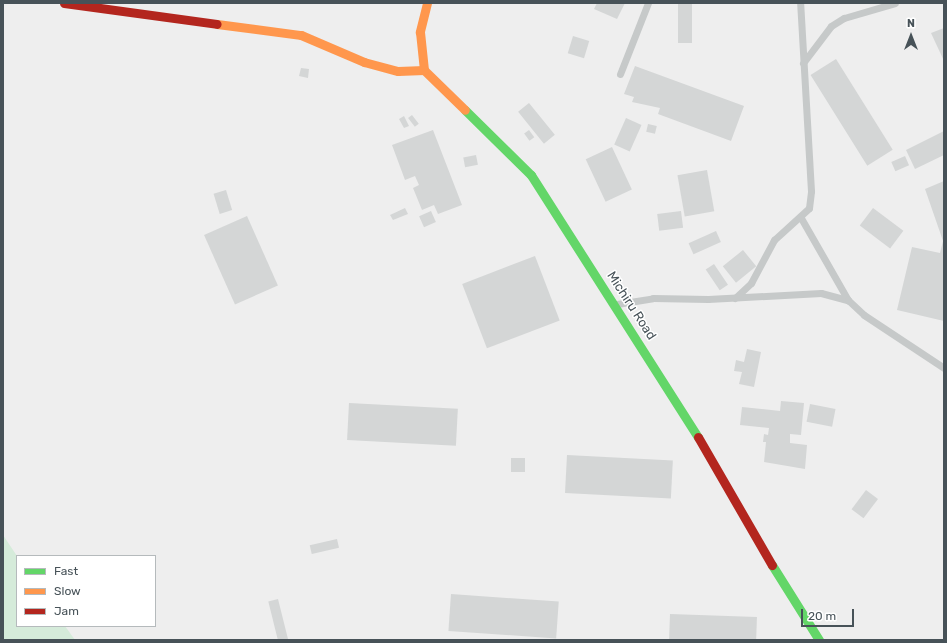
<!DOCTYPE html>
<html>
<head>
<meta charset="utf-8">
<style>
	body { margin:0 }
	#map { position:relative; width:947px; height:643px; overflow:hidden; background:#eee; font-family:Rubik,sans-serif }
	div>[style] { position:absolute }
	.green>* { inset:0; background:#d5ebda }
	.building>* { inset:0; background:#d4d6d6; transform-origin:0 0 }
	.lane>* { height:7px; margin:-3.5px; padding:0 3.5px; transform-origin:3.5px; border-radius:3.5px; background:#c6c9c9 }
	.fast>* { height:9px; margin:-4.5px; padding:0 4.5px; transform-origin:4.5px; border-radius:4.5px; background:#63d668 }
	.slow>* { height:9px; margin:-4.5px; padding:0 4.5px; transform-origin:4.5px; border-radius:4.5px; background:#ff974d }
	.jam>* { height:9px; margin:-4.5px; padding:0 4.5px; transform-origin:4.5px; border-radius:4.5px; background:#b3261e }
	span { translate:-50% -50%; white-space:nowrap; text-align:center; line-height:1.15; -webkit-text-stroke:3px #fff; paint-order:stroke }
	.street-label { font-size:13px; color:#475258 }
	.frame { position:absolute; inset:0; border:4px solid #475258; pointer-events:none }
	.legend { position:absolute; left:16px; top:555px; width:140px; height:72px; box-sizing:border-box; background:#fff; border:1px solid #b5babc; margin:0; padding:5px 7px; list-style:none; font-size:12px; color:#475258 }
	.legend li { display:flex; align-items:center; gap:8px; height:20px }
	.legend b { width:20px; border:1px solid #b5babc }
	.north { position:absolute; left:891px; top:16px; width:40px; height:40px; -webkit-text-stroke:3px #fff; paint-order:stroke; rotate:0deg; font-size:11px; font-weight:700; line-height:16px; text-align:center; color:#475258 }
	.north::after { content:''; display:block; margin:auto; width:14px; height:18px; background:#475258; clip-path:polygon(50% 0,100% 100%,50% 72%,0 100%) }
	.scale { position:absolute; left:801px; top:609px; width:53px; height:18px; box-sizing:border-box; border:2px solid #475258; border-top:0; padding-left:5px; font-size:12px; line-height:14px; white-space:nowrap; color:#475258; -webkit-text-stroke:3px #fff; paint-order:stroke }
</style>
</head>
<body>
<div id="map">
	<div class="green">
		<i style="clip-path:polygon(3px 535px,17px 556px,17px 626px,65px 626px,75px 640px,3px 640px)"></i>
	</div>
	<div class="building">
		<i style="clip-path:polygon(597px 3px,625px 3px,617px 19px,594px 9px)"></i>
		<i style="left:678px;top:3px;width:14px;height:40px"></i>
		<i style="clip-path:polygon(944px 28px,944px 61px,931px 33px)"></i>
		<i style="left:573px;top:36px;width:17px;height:18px;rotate:17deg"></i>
		<i style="left:836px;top:59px;width:107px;height:30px;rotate:58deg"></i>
		<i style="clip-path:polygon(635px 66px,744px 106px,731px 141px,658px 114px,660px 108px,632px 102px,634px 97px,624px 94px)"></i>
		<i style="clip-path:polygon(301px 68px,309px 69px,308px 78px,299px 76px)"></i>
		<i style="left:529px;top:103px;width:41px;height:14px;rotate:51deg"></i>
		<i style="left:412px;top:115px;width:11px;height:5px;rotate:52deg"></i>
		<i style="clip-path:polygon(404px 116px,409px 126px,404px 128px,399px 119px)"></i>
		<i style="left:626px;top:118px;width:17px;height:29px;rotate:24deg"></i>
		<i style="left:648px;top:124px;width:9px;height:8px;rotate:13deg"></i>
		<i style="clip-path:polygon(433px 130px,462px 205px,438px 214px,434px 205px,422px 210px,413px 188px,419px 185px,415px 176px,405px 180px,392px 145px)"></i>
		<i style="left:529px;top:130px;width:9px;height:6px;rotate:54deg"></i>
		<i style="clip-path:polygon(944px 131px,944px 155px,915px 169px,906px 150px)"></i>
		<i style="left:612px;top:147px;width:47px;height:29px;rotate:65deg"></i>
		<i style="left:476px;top:155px;width:10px;height:13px;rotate:79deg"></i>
		<i style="left:905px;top:156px;width:10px;height:15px;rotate:66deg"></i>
		<i style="left:707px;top:170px;width:42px;height:30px;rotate:80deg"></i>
		<i style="clip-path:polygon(944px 181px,944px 321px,897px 310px,912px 247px,940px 253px,943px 241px,925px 189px)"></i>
		<i style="left:226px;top:190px;width:21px;height:13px;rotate:73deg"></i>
		<i style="clip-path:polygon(405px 208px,408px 214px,393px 220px,390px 215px)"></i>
		<i style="left:873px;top:208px;width:38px;height:22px;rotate:37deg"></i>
		<i style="left:431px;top:211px;width:12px;height:13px;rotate:66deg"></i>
		<i style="left:681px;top:211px;width:17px;height:24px;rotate:83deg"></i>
		<i style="left:247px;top:216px;width:76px;height:47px;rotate:66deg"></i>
		<i style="left:716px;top:231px;width:12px;height:30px;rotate:66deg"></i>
		<i style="left:743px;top:250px;width:21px;height:26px;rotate:51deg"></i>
		<i style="left:535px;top:256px;width:69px;height:78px;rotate:69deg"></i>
		<i style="left:714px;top:264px;width:25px;height:10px;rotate:56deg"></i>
		<i style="clip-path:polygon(747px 349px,761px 352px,754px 387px,739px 384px,742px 372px,734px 371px,736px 360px,744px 362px)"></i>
		<i style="clip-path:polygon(781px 401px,804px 403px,801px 435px,790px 434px,790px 443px,807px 445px,805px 469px,764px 462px,766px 442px,763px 442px,764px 434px,768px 435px,769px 428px,740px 425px,742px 407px,780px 411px)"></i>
		<i style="left:349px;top:403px;width:109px;height:37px;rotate:3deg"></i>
		<i style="left:810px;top:404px;width:26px;height:18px;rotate:11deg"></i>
		<i style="left:567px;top:455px;width:106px;height:38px;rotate:3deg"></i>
		<i style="left:511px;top:458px;width:14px;height:14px"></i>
		<i style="left:866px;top:490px;width:15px;height:24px;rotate:37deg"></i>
		<i style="left:337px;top:539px;width:9px;height:28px;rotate:77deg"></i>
		<i style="left:451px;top:594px;width:108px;height:37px;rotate:4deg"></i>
		<i style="left:278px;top:599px;width:42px;height:10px;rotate:76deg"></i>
		<i style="left:670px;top:614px;width:87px;height:26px;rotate:2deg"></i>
	</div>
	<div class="lane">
		<i style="left:803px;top:63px;width:46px;rotate:-52.9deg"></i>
		<i style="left:831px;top:26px;width:15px;rotate:-32deg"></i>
		<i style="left:844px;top:18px;width:53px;rotate:-16.4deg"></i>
		<i style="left:620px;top:74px;width:76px;rotate:-68.5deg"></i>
		<i style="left:801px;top:218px;width:95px;rotate:60.2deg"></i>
		<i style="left:735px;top:298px;width:22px;rotate:-43deg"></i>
		<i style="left:751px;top:283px;width:49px;rotate:-61.9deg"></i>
		<i style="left:774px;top:240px;width:47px;rotate:-42.4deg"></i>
		<i style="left:809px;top:208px;width:17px;rotate:-83deg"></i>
		<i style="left:811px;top:191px;width:188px;rotate:-93.3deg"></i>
		<i style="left:617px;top:304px;width:36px;rotate:-9deg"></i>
		<i style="left:653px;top:298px;width:55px;rotate:1deg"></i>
		<i style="left:708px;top:299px;width:113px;rotate:-3deg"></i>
		<i style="left:821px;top:293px;width:28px;rotate:15deg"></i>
		<i style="left:848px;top:300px;width:22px;rotate:43deg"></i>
		<i style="left:864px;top:315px;width:96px;rotate:33.5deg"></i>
	</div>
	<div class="fast">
		<i style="left:465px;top:110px;width:93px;rotate:44.6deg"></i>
		<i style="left:531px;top:175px;width:311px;rotate:57.5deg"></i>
		<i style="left:772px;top:565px;width:89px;rotate:57.9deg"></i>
	</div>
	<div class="slow">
		<i style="left:427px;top:3px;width:30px;rotate:104deg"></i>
		<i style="left:420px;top:32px;width:38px;rotate:84deg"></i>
		<i style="left:424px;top:70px;width:57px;rotate:44.3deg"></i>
		<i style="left:217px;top:24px;width:85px;rotate:7.5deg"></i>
		<i style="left:301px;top:35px;width:69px;rotate:23.2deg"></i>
		<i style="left:364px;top:62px;width:35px;rotate:15deg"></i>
		<i style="left:398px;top:71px;width:26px;rotate:-2deg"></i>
	</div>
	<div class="jam">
		<i style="left:64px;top:3px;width:154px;rotate:7.8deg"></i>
		<i style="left:698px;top:437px;width:148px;rotate:60deg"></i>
	</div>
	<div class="street-label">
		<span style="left:631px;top:306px;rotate:57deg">Michiru Road</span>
	</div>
	<div class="frame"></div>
	<ul class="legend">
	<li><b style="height:5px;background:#63d668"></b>Fast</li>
	<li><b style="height:5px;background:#ff974d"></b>Slow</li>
	<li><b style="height:5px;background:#b3261e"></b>Jam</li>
	</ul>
	<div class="north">N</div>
	<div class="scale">20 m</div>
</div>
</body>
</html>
